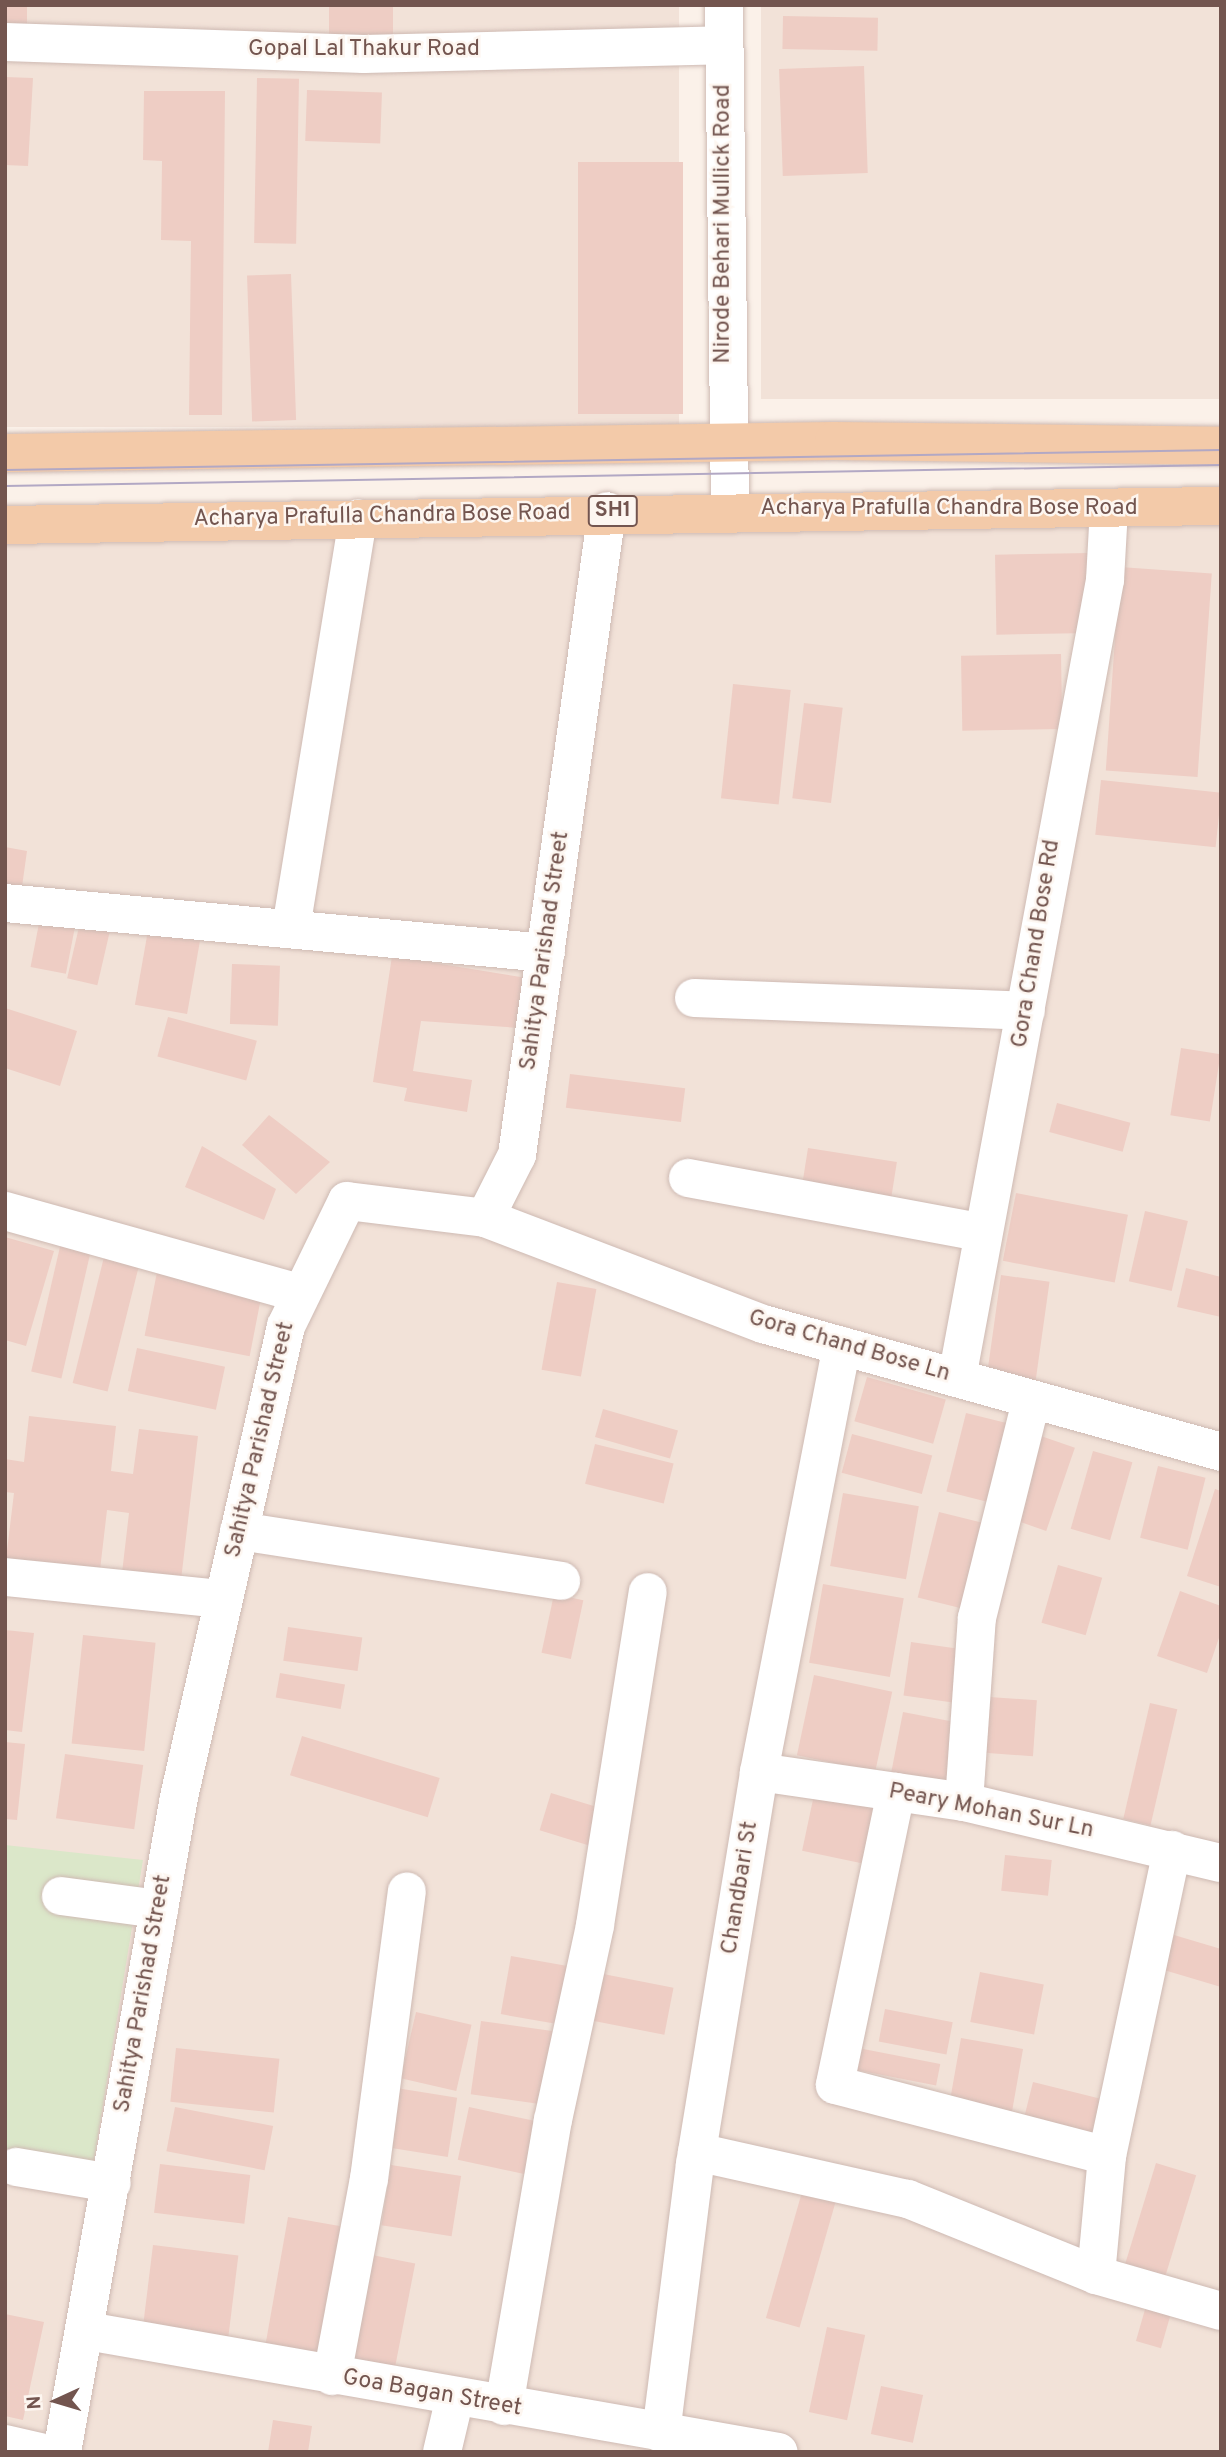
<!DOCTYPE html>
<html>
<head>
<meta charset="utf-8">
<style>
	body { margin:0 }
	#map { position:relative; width:1226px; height:2457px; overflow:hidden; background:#fbf1e9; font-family:Overpass,sans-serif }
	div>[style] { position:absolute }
	.residential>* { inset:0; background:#f2e2d8; transform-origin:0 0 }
	.green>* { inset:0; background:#dbe7c9 }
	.building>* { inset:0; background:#eecdc4; transform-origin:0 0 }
	.roads { filter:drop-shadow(0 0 2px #cebab3) drop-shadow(0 0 2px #cebab3) }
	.minor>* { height:38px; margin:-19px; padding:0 19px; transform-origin:19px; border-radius:19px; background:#fff }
	.major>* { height:38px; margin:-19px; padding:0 19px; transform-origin:19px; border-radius:19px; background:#f3caa9 }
	.tram>* { height:2px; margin:-1px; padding:0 1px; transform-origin:1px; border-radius:1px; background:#b2a8c4 }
	span { translate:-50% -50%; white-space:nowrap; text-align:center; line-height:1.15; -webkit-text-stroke:5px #fdf6f0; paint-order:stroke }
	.shield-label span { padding:2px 5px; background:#fdf6f0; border:2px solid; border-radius:5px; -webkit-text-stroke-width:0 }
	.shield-label { font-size:21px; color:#73554f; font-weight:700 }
	.street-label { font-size:23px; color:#73554f }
	.frame { position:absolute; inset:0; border:7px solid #73554f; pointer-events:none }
	.north { position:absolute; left:21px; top:2366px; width:70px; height:70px; -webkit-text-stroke:5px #fdf6f0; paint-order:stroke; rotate:266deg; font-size:19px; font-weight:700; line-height:28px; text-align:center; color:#73554f }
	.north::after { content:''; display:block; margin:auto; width:24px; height:32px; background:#73554f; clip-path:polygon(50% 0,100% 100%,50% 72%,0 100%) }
</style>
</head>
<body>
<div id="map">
	<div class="residential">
		<i style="left:5px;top:5px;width:674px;height:422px"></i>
		<i style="left:761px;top:5px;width:460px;height:394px"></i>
		<i style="left:1221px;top:519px;width:1933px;height:1216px;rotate:90deg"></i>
	</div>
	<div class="green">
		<i style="clip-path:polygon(5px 1845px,143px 1860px,93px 2166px,5px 2154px)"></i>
	</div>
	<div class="building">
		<i style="left:5px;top:5px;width:22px;height:30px"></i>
		<i style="left:329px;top:5px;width:64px;height:34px"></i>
		<i style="left:783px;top:16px;width:95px;height:33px;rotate:1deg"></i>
		<i style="left:864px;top:66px;width:107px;height:85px;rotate:88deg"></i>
		<i style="clip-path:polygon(5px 77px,33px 78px,28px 166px,5px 165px)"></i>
		<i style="left:257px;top:78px;width:42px;height:165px;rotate:1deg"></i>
		<i style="left:307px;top:90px;width:75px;height:51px;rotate:2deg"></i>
		<i style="clip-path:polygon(144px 91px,225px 91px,222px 415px,189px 415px,191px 241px,161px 240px,162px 161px,143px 160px)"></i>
		<i style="left:683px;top:162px;width:252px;height:105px;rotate:90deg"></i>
		<i style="left:291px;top:274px;width:146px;height:44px;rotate:88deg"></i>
		<i style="left:1090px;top:553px;width:80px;height:95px;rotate:89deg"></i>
		<i style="left:1120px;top:567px;width:92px;height:204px;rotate:4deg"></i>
		<i style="left:1061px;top:654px;width:75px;height:100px;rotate:89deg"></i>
		<i style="left:733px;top:684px;width:58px;height:115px;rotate:6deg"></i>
		<i style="left:804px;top:703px;width:39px;height:96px;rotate:7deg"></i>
		<i style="left:1101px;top:780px;width:121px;height:55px;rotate:6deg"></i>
		<i style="clip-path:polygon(5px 847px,27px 851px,21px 894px,5px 892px)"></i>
		<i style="left:42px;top:908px;width:36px;height:60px;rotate:11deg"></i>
		<i style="left:82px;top:914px;width:31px;height:66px;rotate:13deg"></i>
		<i style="left:150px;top:919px;width:53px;height:87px;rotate:10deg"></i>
		<i style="clip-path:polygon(392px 956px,527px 978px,519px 1028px,421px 1021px,413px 1071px,472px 1080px,467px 1112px,404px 1101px,407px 1088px,373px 1082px)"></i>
		<i style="left:232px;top:964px;width:48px;height:60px;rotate:2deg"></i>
		<i style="clip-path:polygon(5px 1008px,77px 1031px,60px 1086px,5px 1068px)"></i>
		<i style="left:168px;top:1017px;width:92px;height:41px;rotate:15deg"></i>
		<i style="left:1181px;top:1048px;width:40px;height:68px;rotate:9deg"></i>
		<i style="left:570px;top:1074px;width:116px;height:34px;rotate:7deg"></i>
		<i style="left:1057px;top:1103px;width:76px;height:30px;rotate:15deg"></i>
		<i style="clip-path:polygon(269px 1115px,330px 1162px,296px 1194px,242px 1145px)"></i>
		<i style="clip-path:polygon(202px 1146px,276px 1189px,264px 1220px,185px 1187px)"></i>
		<i style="left:808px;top:1148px;width:90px;height:48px;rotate:9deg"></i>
		<i style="left:1016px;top:1193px;width:114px;height:69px;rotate:11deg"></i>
		<i style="left:1145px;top:1211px;width:44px;height:72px;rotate:13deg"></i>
		<i style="clip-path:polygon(5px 1237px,54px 1251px,26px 1346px,5px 1340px)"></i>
		<i style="left:62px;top:1238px;width:31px;height:137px;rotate:13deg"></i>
		<i style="left:106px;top:1249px;width:36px;height:138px;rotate:14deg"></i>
		<i style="clip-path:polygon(1186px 1268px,1221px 1277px,1221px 1317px,1177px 1307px)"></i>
		<i style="left:157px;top:1272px;width:107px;height:65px;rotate:11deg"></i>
		<i style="left:1001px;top:1275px;width:49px;height:106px;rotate:8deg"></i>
		<i style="left:557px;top:1282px;width:40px;height:89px;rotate:10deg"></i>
		<i style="left:137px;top:1348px;width:90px;height:44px;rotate:12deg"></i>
		<i style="left:867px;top:1377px;width:82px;height:46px;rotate:16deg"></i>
		<i style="left:603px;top:1409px;width:78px;height:29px;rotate:16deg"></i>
		<i style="left:966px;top:1413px;width:49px;height:81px;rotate:14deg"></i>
		<i style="clip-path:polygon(29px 1416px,116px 1426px,111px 1471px,133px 1474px,139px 1429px,198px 1436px,181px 1580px,122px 1573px,129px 1513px,107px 1510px,100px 1570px,6px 1559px,14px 1493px,5px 1492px,5px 1459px,24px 1462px)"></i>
		<i style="left:852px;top:1434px;width:83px;height:40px;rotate:15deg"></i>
		<i style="left:1038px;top:1435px;width:39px;height:88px;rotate:19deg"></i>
		<i style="left:595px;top:1444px;width:81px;height:41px;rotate:14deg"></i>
		<i style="left:1093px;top:1451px;width:41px;height:81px;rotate:16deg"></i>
		<i style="left:1158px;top:1466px;width:49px;height:74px;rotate:14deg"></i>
		<i style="clip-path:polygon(1215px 1489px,1221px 1491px,1221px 1587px,1187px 1576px)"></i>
		<i style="left:843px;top:1493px;width:77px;height:74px;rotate:10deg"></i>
		<i style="left:939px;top:1512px;width:50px;height:88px;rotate:14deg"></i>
		<i style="left:1058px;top:1565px;width:46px;height:60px;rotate:16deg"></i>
		<i style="left:823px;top:1584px;width:82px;height:80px;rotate:10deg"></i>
		<i style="clip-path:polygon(1180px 1591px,1221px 1606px,1221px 1632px,1207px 1673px,1157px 1656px)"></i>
		<i style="left:554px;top:1594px;width:30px;height:60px;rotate:12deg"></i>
		<i style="left:288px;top:1627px;width:75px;height:34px;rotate:8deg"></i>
		<i style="clip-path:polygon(5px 1630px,34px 1633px,22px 1732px,5px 1730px)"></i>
		<i style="left:83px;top:1635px;width:73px;height:109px;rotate:6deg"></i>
		<i style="left:911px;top:1642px;width:55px;height:54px;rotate:8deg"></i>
		<i style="left:280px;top:1673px;width:66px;height:25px;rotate:10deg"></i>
		<i style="left:814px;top:1675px;width:80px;height:82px;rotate:12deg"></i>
		<i style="left:975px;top:1696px;width:62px;height:56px;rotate:4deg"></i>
		<i style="left:1150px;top:1703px;width:28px;height:119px;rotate:13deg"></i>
		<i style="left:903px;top:1712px;width:58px;height:63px;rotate:11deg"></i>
		<i style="left:302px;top:1736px;width:144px;height:41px;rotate:17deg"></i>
		<i style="clip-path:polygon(5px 1742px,25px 1744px,17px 1820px,5px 1819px)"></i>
		<i style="left:65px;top:1754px;width:79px;height:65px;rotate:8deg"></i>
		<i style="left:815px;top:1790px;width:73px;height:62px;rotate:12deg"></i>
		<i style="left:551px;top:1793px;width:61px;height:39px;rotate:17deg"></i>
		<i style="left:1005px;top:1855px;width:47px;height:36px;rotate:6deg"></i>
		<i style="clip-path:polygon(1174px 1935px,1221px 1949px,1221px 1987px,1164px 1970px)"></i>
		<i style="left:511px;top:1956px;width:66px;height:59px;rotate:10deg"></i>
		<i style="left:593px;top:1972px;width:82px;height:48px;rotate:11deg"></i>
		<i style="left:980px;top:1972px;width:65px;height:51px;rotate:11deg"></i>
		<i style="left:885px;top:2009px;width:69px;height:33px;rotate:11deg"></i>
		<i style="left:416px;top:2012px;width:57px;height:68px;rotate:13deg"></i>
		<i style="left:481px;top:2021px;width:77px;height:74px;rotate:8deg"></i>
		<i style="left:961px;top:2038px;width:63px;height:70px;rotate:10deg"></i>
		<i style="left:848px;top:2046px;width:94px;height:22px;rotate:11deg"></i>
		<i style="left:176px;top:2048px;width:104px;height:54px;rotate:6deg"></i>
		<i style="left:1033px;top:2082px;width:79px;height:47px;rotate:14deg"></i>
		<i style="left:390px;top:2087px;width:68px;height:60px;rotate:9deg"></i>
		<i style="left:175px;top:2107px;width:100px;height:45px;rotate:11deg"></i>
		<i style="left:469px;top:2107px;width:69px;height:54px;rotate:12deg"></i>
		<i style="left:1156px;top:2163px;width:42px;height:120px;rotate:17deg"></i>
		<i style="left:160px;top:2164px;width:91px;height:49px;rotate:7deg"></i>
		<i style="left:391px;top:2165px;width:71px;height:61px;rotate:9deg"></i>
		<i style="left:802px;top:2192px;width:35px;height:131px;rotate:16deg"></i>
		<i style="left:288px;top:2217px;width:64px;height:133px;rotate:10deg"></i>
		<i style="left:153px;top:2245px;width:86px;height:82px;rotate:7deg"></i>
		<i style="left:372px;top:2255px;width:44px;height:109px;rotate:11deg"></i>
		<i style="left:1150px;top:2292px;width:26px;height:51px;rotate:16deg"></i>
		<i style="clip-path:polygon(5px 2314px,44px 2322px,23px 2420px,5px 2416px)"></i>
		<i style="left:827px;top:2327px;width:39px;height:87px;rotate:12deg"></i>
		<i style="left:881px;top:2386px;width:43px;height:49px;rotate:12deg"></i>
		<i style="clip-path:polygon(273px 2420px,312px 2426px,308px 2452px,268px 2452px)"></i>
	</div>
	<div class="roads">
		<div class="minor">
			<i style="left:724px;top:5px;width:506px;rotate:89.32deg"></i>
			<i style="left:5px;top:42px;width:359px;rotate:1.9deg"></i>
			<i style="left:364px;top:54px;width:359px;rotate:-1.4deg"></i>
			<i style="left:5px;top:903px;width:543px;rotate:5.28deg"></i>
			<i style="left:291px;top:928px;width:415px;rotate:-80.7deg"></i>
			<i style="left:694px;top:998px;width:332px;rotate:2.2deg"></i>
			<i style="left:688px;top:1178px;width:297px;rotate:10.5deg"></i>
			<i style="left:5px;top:1211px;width:305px;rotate:15.6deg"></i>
			<i style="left:485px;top:1218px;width:298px;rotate:20.9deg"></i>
			<i style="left:763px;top:1324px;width:476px;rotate:15.6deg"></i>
			<i style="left:957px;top:1378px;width:812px;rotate:-79.49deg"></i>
			<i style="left:1105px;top:580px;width:71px;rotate:-86.8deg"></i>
			<i style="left:239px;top:1531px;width:326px;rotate:8.8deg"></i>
			<i style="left:5px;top:1577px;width:219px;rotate:5.8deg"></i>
			<i style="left:759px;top:1772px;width:207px;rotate:8.3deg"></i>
			<i style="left:964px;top:1802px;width:264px;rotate:13.4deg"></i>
			<i style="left:896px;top:1792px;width:299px;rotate:101.8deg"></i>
			<i style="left:835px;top:2085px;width:281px;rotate:14.6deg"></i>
			<i style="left:1107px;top:2156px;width:313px;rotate:-78deg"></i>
			<i style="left:964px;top:1802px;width:184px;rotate:-86deg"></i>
			<i style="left:977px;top:1618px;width:224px;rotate:-76deg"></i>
			<i style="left:61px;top:1896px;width:99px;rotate:7.6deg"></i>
			<i style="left:697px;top:2152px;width:216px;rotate:12.6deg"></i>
			<i style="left:908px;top:2199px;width:203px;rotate:22deg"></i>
			<i style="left:1096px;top:2275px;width:130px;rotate:16.1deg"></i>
			<i style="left:16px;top:2167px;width:97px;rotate:9.5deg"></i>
			<i style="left:1096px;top:2275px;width:120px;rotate:-84.7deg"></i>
			<i style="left:87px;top:2331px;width:702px;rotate:9.92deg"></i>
			<i style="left:332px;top:2376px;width:200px;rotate:-79.4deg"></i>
			<i style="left:369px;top:2179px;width:290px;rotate:-82.5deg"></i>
			<i style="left:504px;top:2406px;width:290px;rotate:-80.3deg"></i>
			<i style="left:553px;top:2120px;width:199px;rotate:-77.8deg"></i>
			<i style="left:595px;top:1925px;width:337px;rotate:-81deg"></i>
			<i style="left:661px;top:2433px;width:271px;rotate:-82.8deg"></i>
			<i style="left:695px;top:2164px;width:397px;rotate:-80.7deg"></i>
			<i style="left:759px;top:1772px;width:434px;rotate:-79deg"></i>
			<i style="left:5px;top:2444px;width:36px;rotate:13deg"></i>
			<i style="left:62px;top:2452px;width:665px;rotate:-79.87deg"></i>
			<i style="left:179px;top:1797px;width:483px;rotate:-77.2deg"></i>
			<i style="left:286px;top:1326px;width:139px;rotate:-64deg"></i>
			<i style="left:347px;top:1201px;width:139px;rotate:7deg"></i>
			<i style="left:485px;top:1218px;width:71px;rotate:-63.1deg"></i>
			<i style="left:517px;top:1155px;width:650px;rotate:-82.04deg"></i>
			<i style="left:442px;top:2452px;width:57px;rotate:-76.7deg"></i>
		</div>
		<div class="major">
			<i style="left:5px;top:453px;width:829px;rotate:-0.83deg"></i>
			<i style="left:834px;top:441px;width:387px;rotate:0.7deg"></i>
			<i style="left:5px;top:525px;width:1216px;rotate:-0.9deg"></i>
		</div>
	</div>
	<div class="tram">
		<i style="left:5px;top:470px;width:1216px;rotate:-0.94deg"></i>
		<i style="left:5px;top:486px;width:1216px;rotate:-0.99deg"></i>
	</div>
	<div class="shield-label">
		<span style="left:613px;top:511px">SH1</span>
	</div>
	<div class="street-label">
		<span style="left:364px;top:50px">Gopal Lal Thakur Road</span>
		<span style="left:724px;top:224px;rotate:-90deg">Nirode Behari Mullick Road</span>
		<span style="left:949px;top:509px">Acharya Prafulla Chandra Bose Road</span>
		<span style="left:382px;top:517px;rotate:-1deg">Acharya Prafulla Chandra Bose Road</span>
		<span style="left:1037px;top:944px;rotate:-81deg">Gora Chand Bose Rd</span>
		<span style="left:546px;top:951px;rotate:-82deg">Sahitya Parishad Street</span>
		<span style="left:849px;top:1347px;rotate:16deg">Gora Chand Bose Ln</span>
		<span style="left:261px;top:1440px;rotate:-77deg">Sahitya Parishad Street</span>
		<span style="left:991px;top:1812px;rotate:11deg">Peary Mohan Sur Ln</span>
		<span style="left:741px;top:1888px;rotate:-81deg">Chandbari St</span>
		<span style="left:144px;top:1994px;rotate:-80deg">Sahitya Parishad Street</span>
		<span style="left:432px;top:2394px;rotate:10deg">Goa Bagan Street</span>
	</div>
	<div class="frame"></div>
	<div class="north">N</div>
</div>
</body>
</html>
